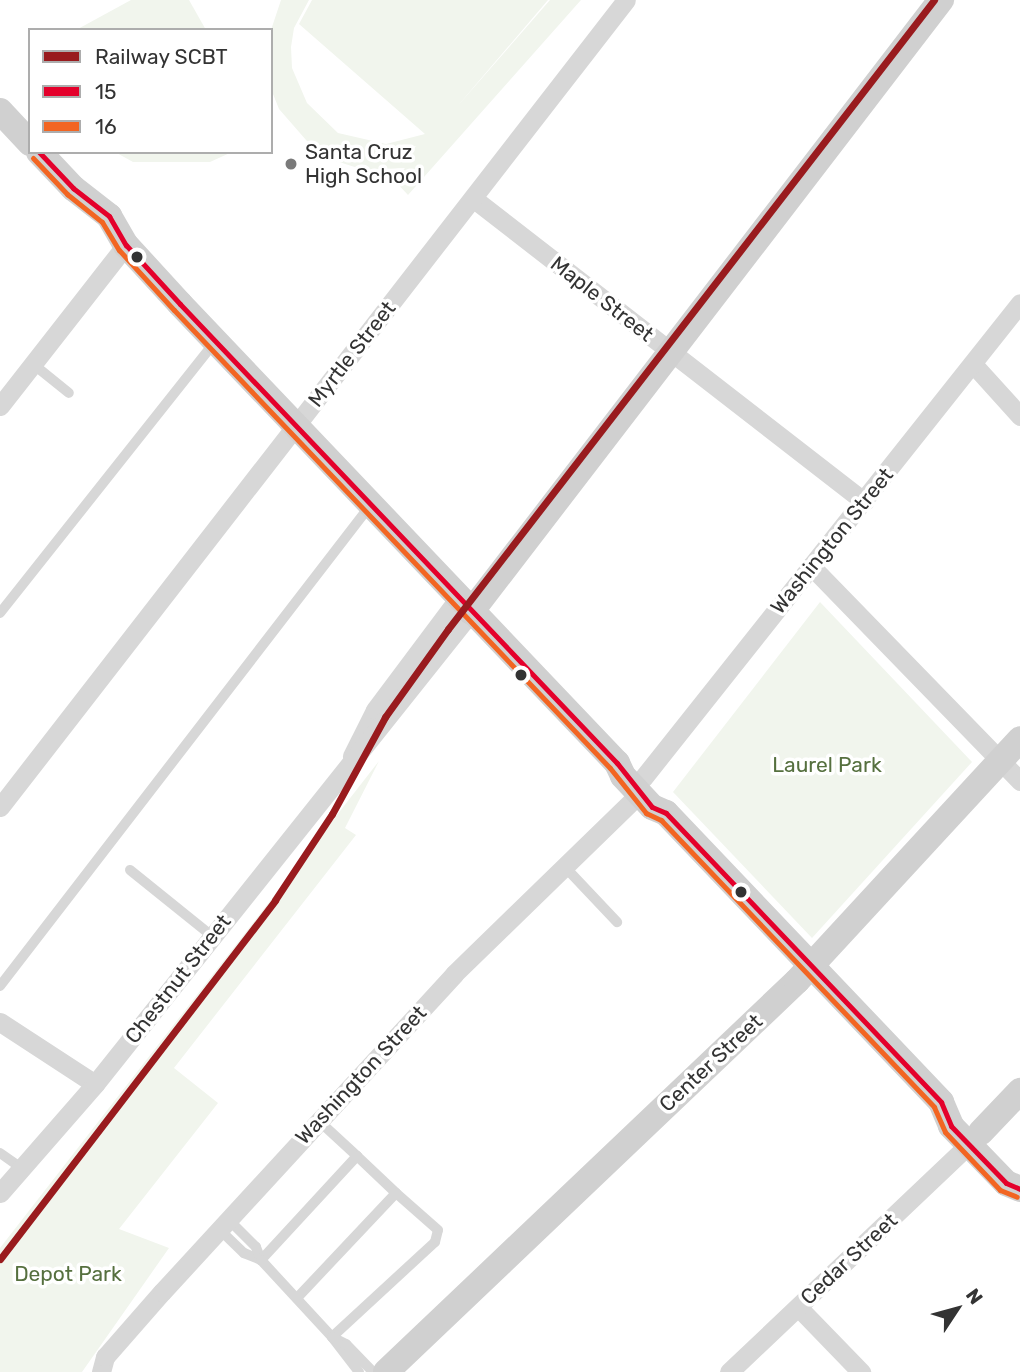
<!DOCTYPE html>
<html>
<head>
<meta charset="utf-8">
<style>
	body { margin:0 }
	#map { position:relative; width:1020px; height:1372px; overflow:hidden; background:#fff; font-family:Rubik,sans-serif }
	div>[style] { position:absolute }
	.green>* { inset:0; background:#f1f5ed }
	.lane>* { height:10px; margin:-5px; padding:0 5px; transform-origin:5px; border-radius:5px; background:#d7d7d7 }
	.street>* { height:19px; margin:-9.5px; padding:0 9.5px; transform-origin:9.5px; border-radius:9.5px; background:#d7d7d7 }
	.secondary>* { height:26px; margin:-13px; padding:0 13px; transform-origin:13px; border-radius:13px; background:#d0d0d0 }
	.bus-1>* { height:5px; margin:-2.5px; padding:0 2.5px; transform-origin:2.5px; border-radius:2.5px; background:#e4002b }
	.bus-2>* { height:5px; margin:-2.5px; padding:0 2.5px; transform-origin:2.5px; border-radius:2.5px; background:#f26522 }
	.rail-1>* { height:7px; margin:-3.5px; padding:0 3.5px; transform-origin:3.5px; border-radius:3.5px; background:#991b1e }
	.dots>* { width:19px; height:19px; translate:-50% -50%; box-sizing:border-box; border:4px solid #fff; border-radius:50% }
	span { translate:-50% -50%; white-space:nowrap; text-align:center; line-height:1.15; -webkit-text-stroke:7px #fff; paint-order:stroke }
	.poi-label { font-size:21px; color:#333 }
	.left { translate:0 -50%; text-align:left }
	.street-label { font-size:21px; color:#333 }
	.park-label { font-size:21px; color:#56703f }
	.legend { position:absolute; left:28px; top:28px; width:245px; height:126px; box-sizing:border-box; background:#fff; border:2px solid #adadad; margin:0; padding:9px 12px; list-style:none; font-size:21px; color:#333 }
	.legend li { display:flex; align-items:center; gap:14px; height:35px }
	.legend b { width:35px; border:2px solid #adadad }
	.north { position:absolute; left:922px; top:1274px; width:70px; height:70px; -webkit-text-stroke:5px #fff; paint-order:stroke; rotate:54deg; font-size:19px; font-weight:700; line-height:28px; text-align:center; color:#333 }
	.north::after { content:''; display:block; margin:auto; width:24px; height:32px; background:#333; clip-path:polygon(50% 0,100% 100%,50% 72%,0 100%) }
</style>
</head>
<body>
<div id="map">
	<div class="green">
		<i style="clip-path:polygon(131px 0,189px 0,206px 30px,76px 30px)"></i>
		<i style="clip-path:polygon(281px 0,309px 0,294px 28px,291px 47px,292px 68px,307px 103px,338px 133px,386px 144px,425px 134px,299px 24px,312px 0,548px 0,455px 109px,550px 0,581px 0,408px 195px,394px 180px,405px 168px,364px 170px,336px 161px,313px 148px,279px 109px,271px 89px,271px 30px)"></i>
		<i style="clip-path:polygon(115px 152px,232px 152px,210px 162px,133px 162px)"></i>
		<i style="clip-path:polygon(820px 602px,972px 762px,812px 938px,673px 792px)"></i>
		<i style="clip-path:polygon(379px 761px,345px 828px,356px 835px,174px 1068px,218px 1103px,119px 1229px,169px 1248px,82px 1372px,0 1372px,0 1248px)"></i>
	</div>
	<div class="lane">
		<i style="left:33px;top:364px;width:46px;rotate:38.9deg"></i>
		<i style="left:0;top:613px;width:346px;rotate:-51.6deg"></i>
		<i style="left:565px;top:867px;width:76px;rotate:46.6deg"></i>
		<i style="left:130px;top:870px;width:105px;rotate:38.8deg"></i>
		<i style="left:0;top:986px;width:605px;rotate:-52.39deg"></i>
		<i style="left:319px;top:1121px;width:52px;rotate:42.6deg"></i>
		<i style="left:0;top:1153px;width:28px;rotate:35deg"></i>
		<i style="left:219px;top:1229px;width:35px;rotate:44deg"></i>
		<i style="left:244px;top:1253px;width:18px;rotate:22deg"></i>
		<i style="left:261px;top:1260px;width:14px;rotate:-111deg"></i>
		<i style="left:256px;top:1247px;width:40px;rotate:-135deg"></i>
		<i style="left:297px;top:1298px;width:144px;rotate:-46.7deg"></i>
		<i style="left:396px;top:1193px;width:54px;rotate:-136.5deg"></i>
		<i style="left:357px;top:1156px;width:142px;rotate:132.7deg"></i>
		<i style="left:261px;top:1260px;width:105px;rotate:47.3deg"></i>
		<i style="left:332px;top:1337px;width:140px;rotate:-42.7deg"></i>
		<i style="left:435px;top:1242px;width:12px;rotate:-76deg"></i>
		<i style="left:438px;top:1230px;width:56px;rotate:-138.6deg"></i>
		<i style="left:359px;top:1372px;width:44px;rotate:-127.6deg"></i>
		<i style="left:332px;top:1337px;width:16px;rotate:27deg"></i>
		<i style="left:346px;top:1344px;width:39px;rotate:46deg"></i>
	</div>
	<div class="street">
		<i style="left:474px;top:199px;width:494px;rotate:37.8deg"></i>
		<i style="left:973px;top:364px;width:70px;rotate:47.9deg"></i>
		<i style="left:0;top:406px;width:204px;rotate:-52deg"></i>
		<i style="left:811px;top:566px;width:300px;rotate:45.8deg"></i>
		<i style="left:352px;top:756px;width:51px;rotate:-63.4deg"></i>
		<i style="left:375px;top:710px;width:139px;rotate:-53.2deg"></i>
		<i style="left:643px;top:778px;width:606px;rotate:-51.56deg"></i>
		<i style="left:0;top:807px;width:1021px;rotate:-52.2deg"></i>
		<i style="left:0;top:1022px;width:113px;rotate:33.1deg"></i>
		<i style="left:0;top:1193px;width:145px;rotate:-48.9deg"></i>
		<i style="left:95px;top:1084px;width:603px;rotate:-51.46deg"></i>
		<i style="left:798px;top:1307px;width:91px;rotate:45.9deg"></i>
		<i style="left:101px;top:1372px;width:16px;rotate:-75deg"></i>
		<i style="left:105px;top:1357px;width:86px;rotate:-48.8deg"></i>
		<i style="left:162px;top:1292px;width:432px;rotate:-47.4deg"></i>
		<i style="left:454px;top:974px;width:260px;rotate:-44.2deg"></i>
		<i style="left:729px;top:1372px;width:331px;rotate:-43.5deg"></i>
	</div>
	<div class="secondary">
		<i style="left:0;top:111px;width:44px;rotate:46.8deg"></i>
		<i style="left:39px;top:152px;width:50px;rotate:46.6deg"></i>
		<i style="left:73px;top:188px;width:46px;rotate:37.9deg"></i>
		<i style="left:109px;top:216px;width:34px;rotate:60deg"></i>
		<i style="left:126px;top:245px;width:80px;rotate:47.5deg"></i>
		<i style="left:180px;top:304px;width:634px;rotate:46.41deg"></i>
		<i style="left:617px;top:763px;width:14px;rotate:65deg"></i>
		<i style="left:623px;top:776px;width:42px;rotate:46.9deg"></i>
		<i style="left:652px;top:807px;width:15px;rotate:23deg"></i>
		<i style="left:666px;top:813px;width:399px;rotate:46.4deg"></i>
		<i style="left:941px;top:1102px;width:26px;rotate:67deg"></i>
		<i style="left:951px;top:1126px;width:79px;rotate:46deg"></i>
		<i style="left:1006px;top:1183px;width:15px;rotate:23deg"></i>
		<i style="left:471px;top:612px;width:772px;rotate:-52.48deg"></i>
		<i style="left:981px;top:1132px;width:57px;rotate:-46.4deg"></i>
		<i style="left:386px;top:1372px;width:567px;rotate:-43.57deg"></i>
		<i style="left:797px;top:981px;width:329px;rotate:-47.3deg"></i>
	</div>
	<div class="bus-1">
		<i style="left:39px;top:152px;width:50px;rotate:46.6deg"></i>
		<i style="left:73px;top:188px;width:46px;rotate:37.9deg"></i>
		<i style="left:109px;top:216px;width:34px;rotate:60deg"></i>
		<i style="left:126px;top:245px;width:80px;rotate:47.5deg"></i>
		<i style="left:180px;top:304px;width:634px;rotate:46.41deg"></i>
		<i style="left:617px;top:763px;width:56px;rotate:51.5deg"></i>
		<i style="left:652px;top:807px;width:15px;rotate:23deg"></i>
		<i style="left:666px;top:813px;width:399px;rotate:46.4deg"></i>
		<i style="left:941px;top:1102px;width:26px;rotate:67deg"></i>
		<i style="left:951px;top:1126px;width:79px;rotate:46deg"></i>
		<i style="left:1006px;top:1183px;width:15px;rotate:23deg"></i>
	</div>
	<div class="bus-2">
		<i style="left:33px;top:158px;width:50px;rotate:46.6deg"></i>
		<i style="left:67px;top:194px;width:45px;rotate:38.7deg"></i>
		<i style="left:102px;top:222px;width:33px;rotate:59deg"></i>
		<i style="left:119px;top:250px;width:81px;rotate:47.5deg"></i>
		<i style="left:174px;top:310px;width:632px;rotate:46.41deg"></i>
		<i style="left:610px;top:768px;width:58px;rotate:51.3deg"></i>
		<i style="left:646px;top:813px;width:17px;rotate:25deg"></i>
		<i style="left:661px;top:820px;width:396px;rotate:46.4deg"></i>
		<i style="left:934px;top:1107px;width:27px;rotate:66deg"></i>
		<i style="left:945px;top:1132px;width:80px;rotate:46.5deg"></i>
		<i style="left:1000px;top:1190px;width:18px;rotate:22deg"></i>
	</div>
	<div class="rail-1">
		<i style="left:0;top:1259px;width:452px;rotate:-52.5deg"></i>
		<i style="left:275px;top:900px;width:103px;rotate:-56.5deg"></i>
		<i style="left:332px;top:814px;width:111px;rotate:-61.3deg"></i>
		<i style="left:385px;top:717px;width:108px;rotate:-54.4deg"></i>
		<i style="left:448px;top:629px;width:795px;rotate:-52.31deg"></i>
	</div>
	<div class="dots">
		<i style="left:291px;top:164px;background:#7a7a7a"></i>
		<i style="left:137px;top:257px;background:#333"></i>
		<i style="left:521px;top:675px;background:#333"></i>
		<i style="left:741px;top:892px;background:#333"></i>
	</div>
	<div class="poi-label">
		<span class="left" style="left:305px;top:164px">Santa Cruz<br>High School</span>
	</div>
	<div class="street-label">
		<span style="left:602px;top:299px;rotate:38deg">Maple Street</span>
		<span style="left:352px;top:354px;rotate:-52deg">Myrtle Street</span>
		<span style="left:832px;top:541px;rotate:-51deg">Washington Street</span>
		<span style="left:178px;top:979px;rotate:-52deg">Chestnut Street</span>
		<span style="left:711px;top:1063px;rotate:-43deg">Center Street</span>
		<span style="left:361px;top:1075px;rotate:-47deg">Washington Street</span>
		<span style="left:849px;top:1259px;rotate:-43deg">Cedar Street</span>
	</div>
	<div class="park-label">
		<span style="left:827px;top:765px">Laurel Park</span>
		<span style="left:68px;top:1274px">Depot Park</span>
	</div>
	<ul class="legend">
	<li><b style="height:9px;background:#991b1e"></b>Railway SCBT</li>
	<li><b style="height:9px;background:#e4002b"></b>15</li>
	<li><b style="height:9px;background:#f26522"></b>16</li>
	</ul>
	<div class="north">N</div>
</div>
</body>
</html>
